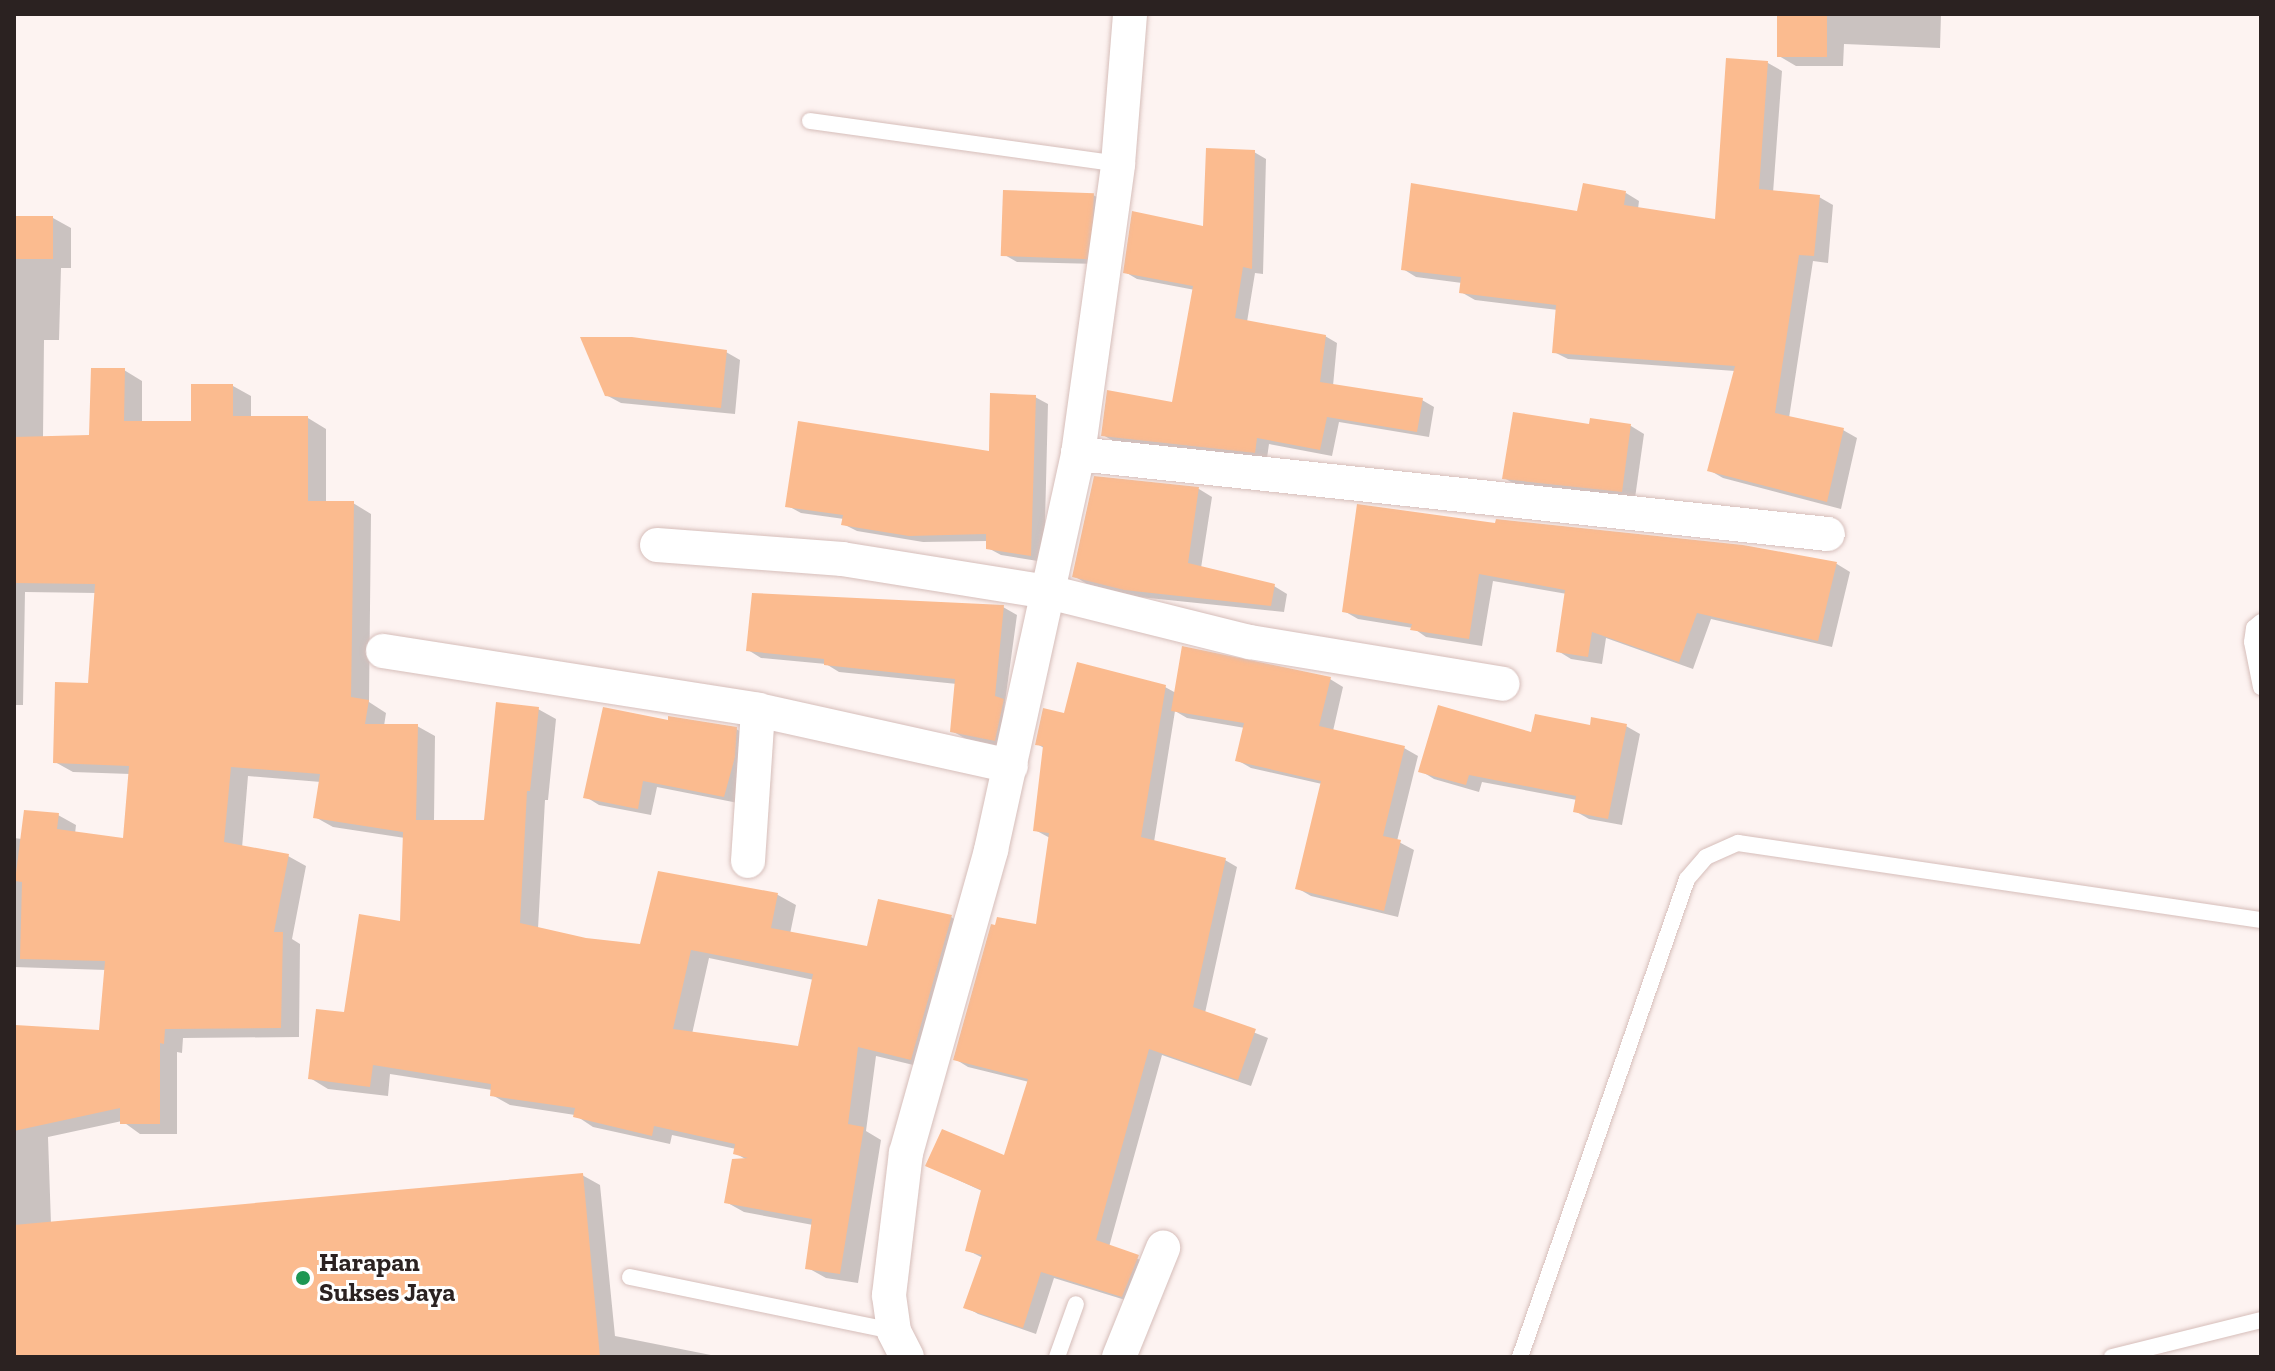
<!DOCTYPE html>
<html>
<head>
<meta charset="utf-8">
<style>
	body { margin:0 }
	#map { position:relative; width:2275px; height:1371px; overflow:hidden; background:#fdf3f1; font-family:"Zilla Slab",serif }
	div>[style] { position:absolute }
	.shadow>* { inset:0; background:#0003 }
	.building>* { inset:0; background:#fbbb8f; transform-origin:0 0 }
	.roads { filter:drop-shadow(0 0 2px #d6beba) drop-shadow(0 0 2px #d6beba) }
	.service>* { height:16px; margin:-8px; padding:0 8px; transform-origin:8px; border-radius:8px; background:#fff }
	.minor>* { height:34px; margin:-17px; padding:0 17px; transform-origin:17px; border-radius:17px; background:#fff }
	.dots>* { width:22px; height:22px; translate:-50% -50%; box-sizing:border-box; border:4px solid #fff; border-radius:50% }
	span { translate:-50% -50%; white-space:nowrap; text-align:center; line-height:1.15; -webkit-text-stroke:6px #fff; paint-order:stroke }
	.poi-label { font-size:26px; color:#2b2221; font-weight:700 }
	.left { translate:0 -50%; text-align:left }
	.frame { position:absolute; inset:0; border:16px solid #2b2221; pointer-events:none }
</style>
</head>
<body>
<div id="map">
	<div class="shadow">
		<i style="clip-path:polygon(1779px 14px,1941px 14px,1940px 48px,1844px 44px,1843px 66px,1796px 66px,1779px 56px)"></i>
		<i style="clip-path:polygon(1728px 61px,1768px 63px,1782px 71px,1773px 193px,1819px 197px,1833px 205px,1828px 263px,1813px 261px,1789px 418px,1843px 430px,1857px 438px,1841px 509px,1723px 478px,1709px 470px,1735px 371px,1568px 359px,1554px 352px,1558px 310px,1475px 300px,1461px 292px,1462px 283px,1416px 277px,1403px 269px,1579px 214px,1626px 193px,1639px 201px,1638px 209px,1716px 222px)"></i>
		<i style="clip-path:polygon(1254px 152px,1266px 159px,1263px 274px,1255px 273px,1247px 322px,1325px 336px,1337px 343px,1333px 386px,1422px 400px,1434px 407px,1429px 437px,1339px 422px,1332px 456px,1269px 444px,1267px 458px,1115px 442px,1103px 435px,1174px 404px,1195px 290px,1137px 279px,1125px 272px,1205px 228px)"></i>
		<i style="clip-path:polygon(1093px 195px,1107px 202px,1098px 264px,1017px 262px,1003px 254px)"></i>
		<i style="clip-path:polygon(evenodd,14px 218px,53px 218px,71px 228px,71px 268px,61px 268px,59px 340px,44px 340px,43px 438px,91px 437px,124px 370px,142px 381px,142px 423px,193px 423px,233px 386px,251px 396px,251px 418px,308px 418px,326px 429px,326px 503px,353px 503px,371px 514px,369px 702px,386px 713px,384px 726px,417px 726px,435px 736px,434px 822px,486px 822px,538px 709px,556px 719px,548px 800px,545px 800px,538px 929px,586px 940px,641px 946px,659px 873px,778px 895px,796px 905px,790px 934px,868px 948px,951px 917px,969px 928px,930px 1069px,876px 1056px,866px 1131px,881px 1140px,858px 1283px,826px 1278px,808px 1268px,813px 1225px,744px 1212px,726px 1202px,747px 1160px,735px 1153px,736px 1149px,672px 1135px,670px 1144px,593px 1127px,575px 1115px,510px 1105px,492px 1095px,492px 1090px,390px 1074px,388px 1096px,328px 1089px,310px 1078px,402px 923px,405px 838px,333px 827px,315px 817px,321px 782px,248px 776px,242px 848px,288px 856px,306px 866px,292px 939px,300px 944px,299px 1037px,183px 1038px,182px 1053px,177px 1052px,177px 1134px,140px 1134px,122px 1121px,48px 1137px,51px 1224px,582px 1175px,600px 1185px,615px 1336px,721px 1357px,14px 1357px,14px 1027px,101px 1033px,106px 970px,14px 967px,14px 838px,22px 839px,58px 815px,76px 825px,75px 834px,125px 841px,130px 774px,73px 772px,55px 762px,90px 685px,96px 593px,25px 592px,23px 705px,14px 705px,14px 218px,709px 958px,814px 980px,800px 1048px,692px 1034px,709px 958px)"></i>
		<i style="clip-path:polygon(726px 352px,740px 360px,735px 414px,621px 403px,606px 395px)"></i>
		<i style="clip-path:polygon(1035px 397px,1048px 404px,1044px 562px,1001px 555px,988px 548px,988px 541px,923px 542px,857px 531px,843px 524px,844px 519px,801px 513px,788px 506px,991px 453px)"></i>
		<i style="clip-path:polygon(1591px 426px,1631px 426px,1644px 434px,1635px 498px,1518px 486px,1504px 478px)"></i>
		<i style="clip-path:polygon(1095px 478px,1199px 489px,1212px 497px,1201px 568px,1274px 586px,1287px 594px,1284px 612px,1139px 597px,1087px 584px,1074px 576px)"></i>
		<i style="clip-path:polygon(1497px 525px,1743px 547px,1837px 564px,1850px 572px,1832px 647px,1711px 619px,1693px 669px,1606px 638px,1602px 664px,1571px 659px,1558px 651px,1567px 594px,1493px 581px,1482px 646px,1426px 637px,1413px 628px,1358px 619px,1344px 611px)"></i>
		<i style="clip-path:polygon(1003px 607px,1017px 615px,999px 746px,966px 739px,952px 731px,957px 684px,839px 672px,826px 664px,761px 658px,748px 650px)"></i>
		<i style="clip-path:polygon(1330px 679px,1343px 687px,1333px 731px,1404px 748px,1418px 756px,1397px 841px,1414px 850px,1398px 917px,1311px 896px,1297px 888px,1322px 784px,1251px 768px,1237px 760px,1245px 728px,1187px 718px,1175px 711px,1154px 842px,1225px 860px,1237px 867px,1205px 1013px,1268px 1038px,1251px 1086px,1162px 1055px,1109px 1247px,1150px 1264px,1135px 1303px,1054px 1278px,1036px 1334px,978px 1314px,966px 1307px,983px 1258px,967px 1250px,982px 1191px,928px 1166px,1005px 1158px,1029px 1082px,968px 1067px,955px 1059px,1037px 927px,1050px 838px,1035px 830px,1044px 748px,1037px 744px,1066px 715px,1165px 687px,1176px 693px)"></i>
		<i style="clip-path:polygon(669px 722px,736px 729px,750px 737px,738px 803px,657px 787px,651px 815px,599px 805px,586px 797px)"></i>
		<i style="clip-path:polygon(1626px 726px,1640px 734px,1622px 825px,1589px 819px,1575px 811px,1577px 800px,1482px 782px,1479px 792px,1434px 779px,1421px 771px,1533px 735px)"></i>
	</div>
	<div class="building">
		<i style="left:1777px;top:14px;width:50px;height:43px"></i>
		<i style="clip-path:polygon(1726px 58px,1768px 61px,1759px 189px,1820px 195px,1814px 256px,1799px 255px,1775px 413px,1844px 428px,1827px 502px,1707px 471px,1735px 366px,1552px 353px,1556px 305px,1459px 293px,1461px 277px,1401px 270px,1411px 183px,1577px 211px,1583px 183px,1626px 191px,1624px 205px,1715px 219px)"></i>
		<i style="clip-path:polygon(1206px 148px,1255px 150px,1252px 269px,1243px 267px,1235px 318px,1326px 335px,1320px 382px,1423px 398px,1417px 432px,1327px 417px,1320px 450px,1257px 438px,1255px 453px,1101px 436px,1107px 390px,1172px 402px,1193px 286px,1123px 273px,1132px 211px,1203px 226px)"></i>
		<i style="left:1003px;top:190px;width:91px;height:66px;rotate:2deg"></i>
		<i style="left:14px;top:216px;width:39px;height:43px"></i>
		<i style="clip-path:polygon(580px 337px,632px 337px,727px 350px,721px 408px,605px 396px)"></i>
		<i style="clip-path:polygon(evenodd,91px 368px,125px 368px,124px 421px,191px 421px,191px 384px,233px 384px,233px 416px,308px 416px,308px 501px,354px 501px,351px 697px,369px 700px,365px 724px,418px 724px,416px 820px,484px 820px,496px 702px,539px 707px,530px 791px,527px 791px,520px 923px,586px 938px,640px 944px,658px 871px,778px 893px,771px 928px,867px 946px,878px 899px,952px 915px,911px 1060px,858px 1047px,848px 1124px,864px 1127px,840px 1274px,805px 1269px,812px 1219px,724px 1203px,732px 1159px,748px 1158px,733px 1154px,735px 1144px,654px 1126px,652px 1136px,573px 1117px,575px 1108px,490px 1096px,491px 1084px,373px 1065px,370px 1087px,308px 1079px,316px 1009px,344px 1012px,359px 914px,400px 921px,403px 832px,313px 818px,320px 774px,231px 767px,224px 842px,289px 854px,274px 932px,283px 932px,281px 1028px,165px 1029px,164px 1044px,160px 1043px,160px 1124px,120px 1124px,120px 1108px,14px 1131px,15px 1025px,99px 1030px,105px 961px,20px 959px,22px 882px,15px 881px,24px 810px,59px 813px,57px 829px,123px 838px,129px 766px,53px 763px,55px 682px,88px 683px,95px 584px,14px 583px,14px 437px,89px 435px,91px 368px,691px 950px,813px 974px,798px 1046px,673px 1029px,691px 950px)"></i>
		<i style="clip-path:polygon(990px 393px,1036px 395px,1031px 556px,986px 549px,986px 534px,909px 536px,841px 525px,843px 515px,785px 507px,798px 421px,989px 451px)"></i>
		<i style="clip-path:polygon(1513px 412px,1589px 424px,1590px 418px,1631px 424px,1622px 492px,1502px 479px)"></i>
		<i style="clip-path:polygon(1094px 476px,1199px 487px,1188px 563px,1275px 584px,1271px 606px,1124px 590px,1072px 577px)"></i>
		<i style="clip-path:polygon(1357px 504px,1495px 523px,1496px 519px,1743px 545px,1837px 562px,1818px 641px,1697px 613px,1679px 662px,1592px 632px,1588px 657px,1556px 652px,1565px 590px,1479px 574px,1469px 639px,1410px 630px,1412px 624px,1342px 612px)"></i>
		<i style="clip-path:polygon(752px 593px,1004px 605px,995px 696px,1004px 699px,995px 741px,950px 732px,955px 679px,824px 665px,824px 659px,746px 651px)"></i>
		<i style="clip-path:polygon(1182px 646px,1331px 677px,1319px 726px,1405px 746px,1383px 836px,1401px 840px,1384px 911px,1295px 889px,1321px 781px,1235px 761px,1244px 723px,1171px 711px)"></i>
		<i style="clip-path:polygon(1077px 662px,1166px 685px,1141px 837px,1226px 858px,1193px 1007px,1256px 1029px,1238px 1080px,1149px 1049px,1096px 1240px,1139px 1255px,1122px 1297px,1041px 1272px,1023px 1328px,963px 1308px,982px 1255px,965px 1251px,981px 1190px,925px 1166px,942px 1129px,1004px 1155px,1028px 1079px,953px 1060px,991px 924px,995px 925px,997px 917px,1036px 924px,1049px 833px,1033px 831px,1043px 746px,1035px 745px,1043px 708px,1064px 713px)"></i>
		<i style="clip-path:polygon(1438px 705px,1531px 732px,1535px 714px,1590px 725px,1591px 717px,1627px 724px,1608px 819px,1573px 812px,1576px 796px,1469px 775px,1466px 785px,1418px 772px)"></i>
		<i style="clip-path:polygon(603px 707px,668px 720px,668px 716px,737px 727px,735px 757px,724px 797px,643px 781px,638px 809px,583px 798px)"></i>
		<i style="clip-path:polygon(583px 1173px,600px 1357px,14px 1357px,14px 1225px)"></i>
	</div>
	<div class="roads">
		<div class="service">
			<i style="left:810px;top:121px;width:311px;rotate:7.9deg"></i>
			<i style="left:2261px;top:622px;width:9px;rotate:139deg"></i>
			<i style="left:2254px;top:628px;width:14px;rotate:98deg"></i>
			<i style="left:2252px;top:642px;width:46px;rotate:78.7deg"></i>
			<i style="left:630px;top:1277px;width:269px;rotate:11.6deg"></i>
			<i style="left:1057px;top:1357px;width:56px;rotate:-70.3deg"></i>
			<i style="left:1520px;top:1357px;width:506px;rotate:-70.74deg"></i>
			<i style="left:1687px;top:879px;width:29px;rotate:-49deg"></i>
			<i style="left:1706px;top:857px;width:35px;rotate:-24deg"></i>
			<i style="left:1738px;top:843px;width:529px;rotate:8.38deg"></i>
			<i style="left:2112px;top:1357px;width:154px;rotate:-13.9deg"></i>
		</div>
		<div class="minor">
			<i style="left:1078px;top:454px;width:754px;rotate:6.09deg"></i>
			<i style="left:657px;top:545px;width:186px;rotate:4.3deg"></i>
			<i style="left:842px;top:559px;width:210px;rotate:9.1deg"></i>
			<i style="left:1049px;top:592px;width:207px;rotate:14deg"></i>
			<i style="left:1250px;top:642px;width:256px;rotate:9.4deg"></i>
			<i style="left:383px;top:651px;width:380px;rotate:8.9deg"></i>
			<i style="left:758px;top:710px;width:259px;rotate:12.5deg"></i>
			<i style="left:748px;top:861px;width:151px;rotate:-86.2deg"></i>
			<i style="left:907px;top:1357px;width:29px;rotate:-117deg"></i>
			<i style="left:894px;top:1331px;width:36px;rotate:-98deg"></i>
			<i style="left:889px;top:1295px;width:143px;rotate:-83.2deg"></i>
			<i style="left:906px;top:1153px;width:315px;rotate:-74.3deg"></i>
			<i style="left:991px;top:850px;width:405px;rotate:-77.6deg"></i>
			<i style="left:1078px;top:454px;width:293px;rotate:-82.1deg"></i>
			<i style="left:1118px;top:164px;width:150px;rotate:-85.4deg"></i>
			<i style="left:1119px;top:1357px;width:118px;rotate:-68deg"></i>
		</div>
	</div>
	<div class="dots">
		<i style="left:303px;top:1278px;background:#1e9753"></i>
	</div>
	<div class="poi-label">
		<span class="left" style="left:319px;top:1278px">Harapan<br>Sukses Jaya</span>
	</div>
	<div class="frame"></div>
</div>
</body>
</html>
